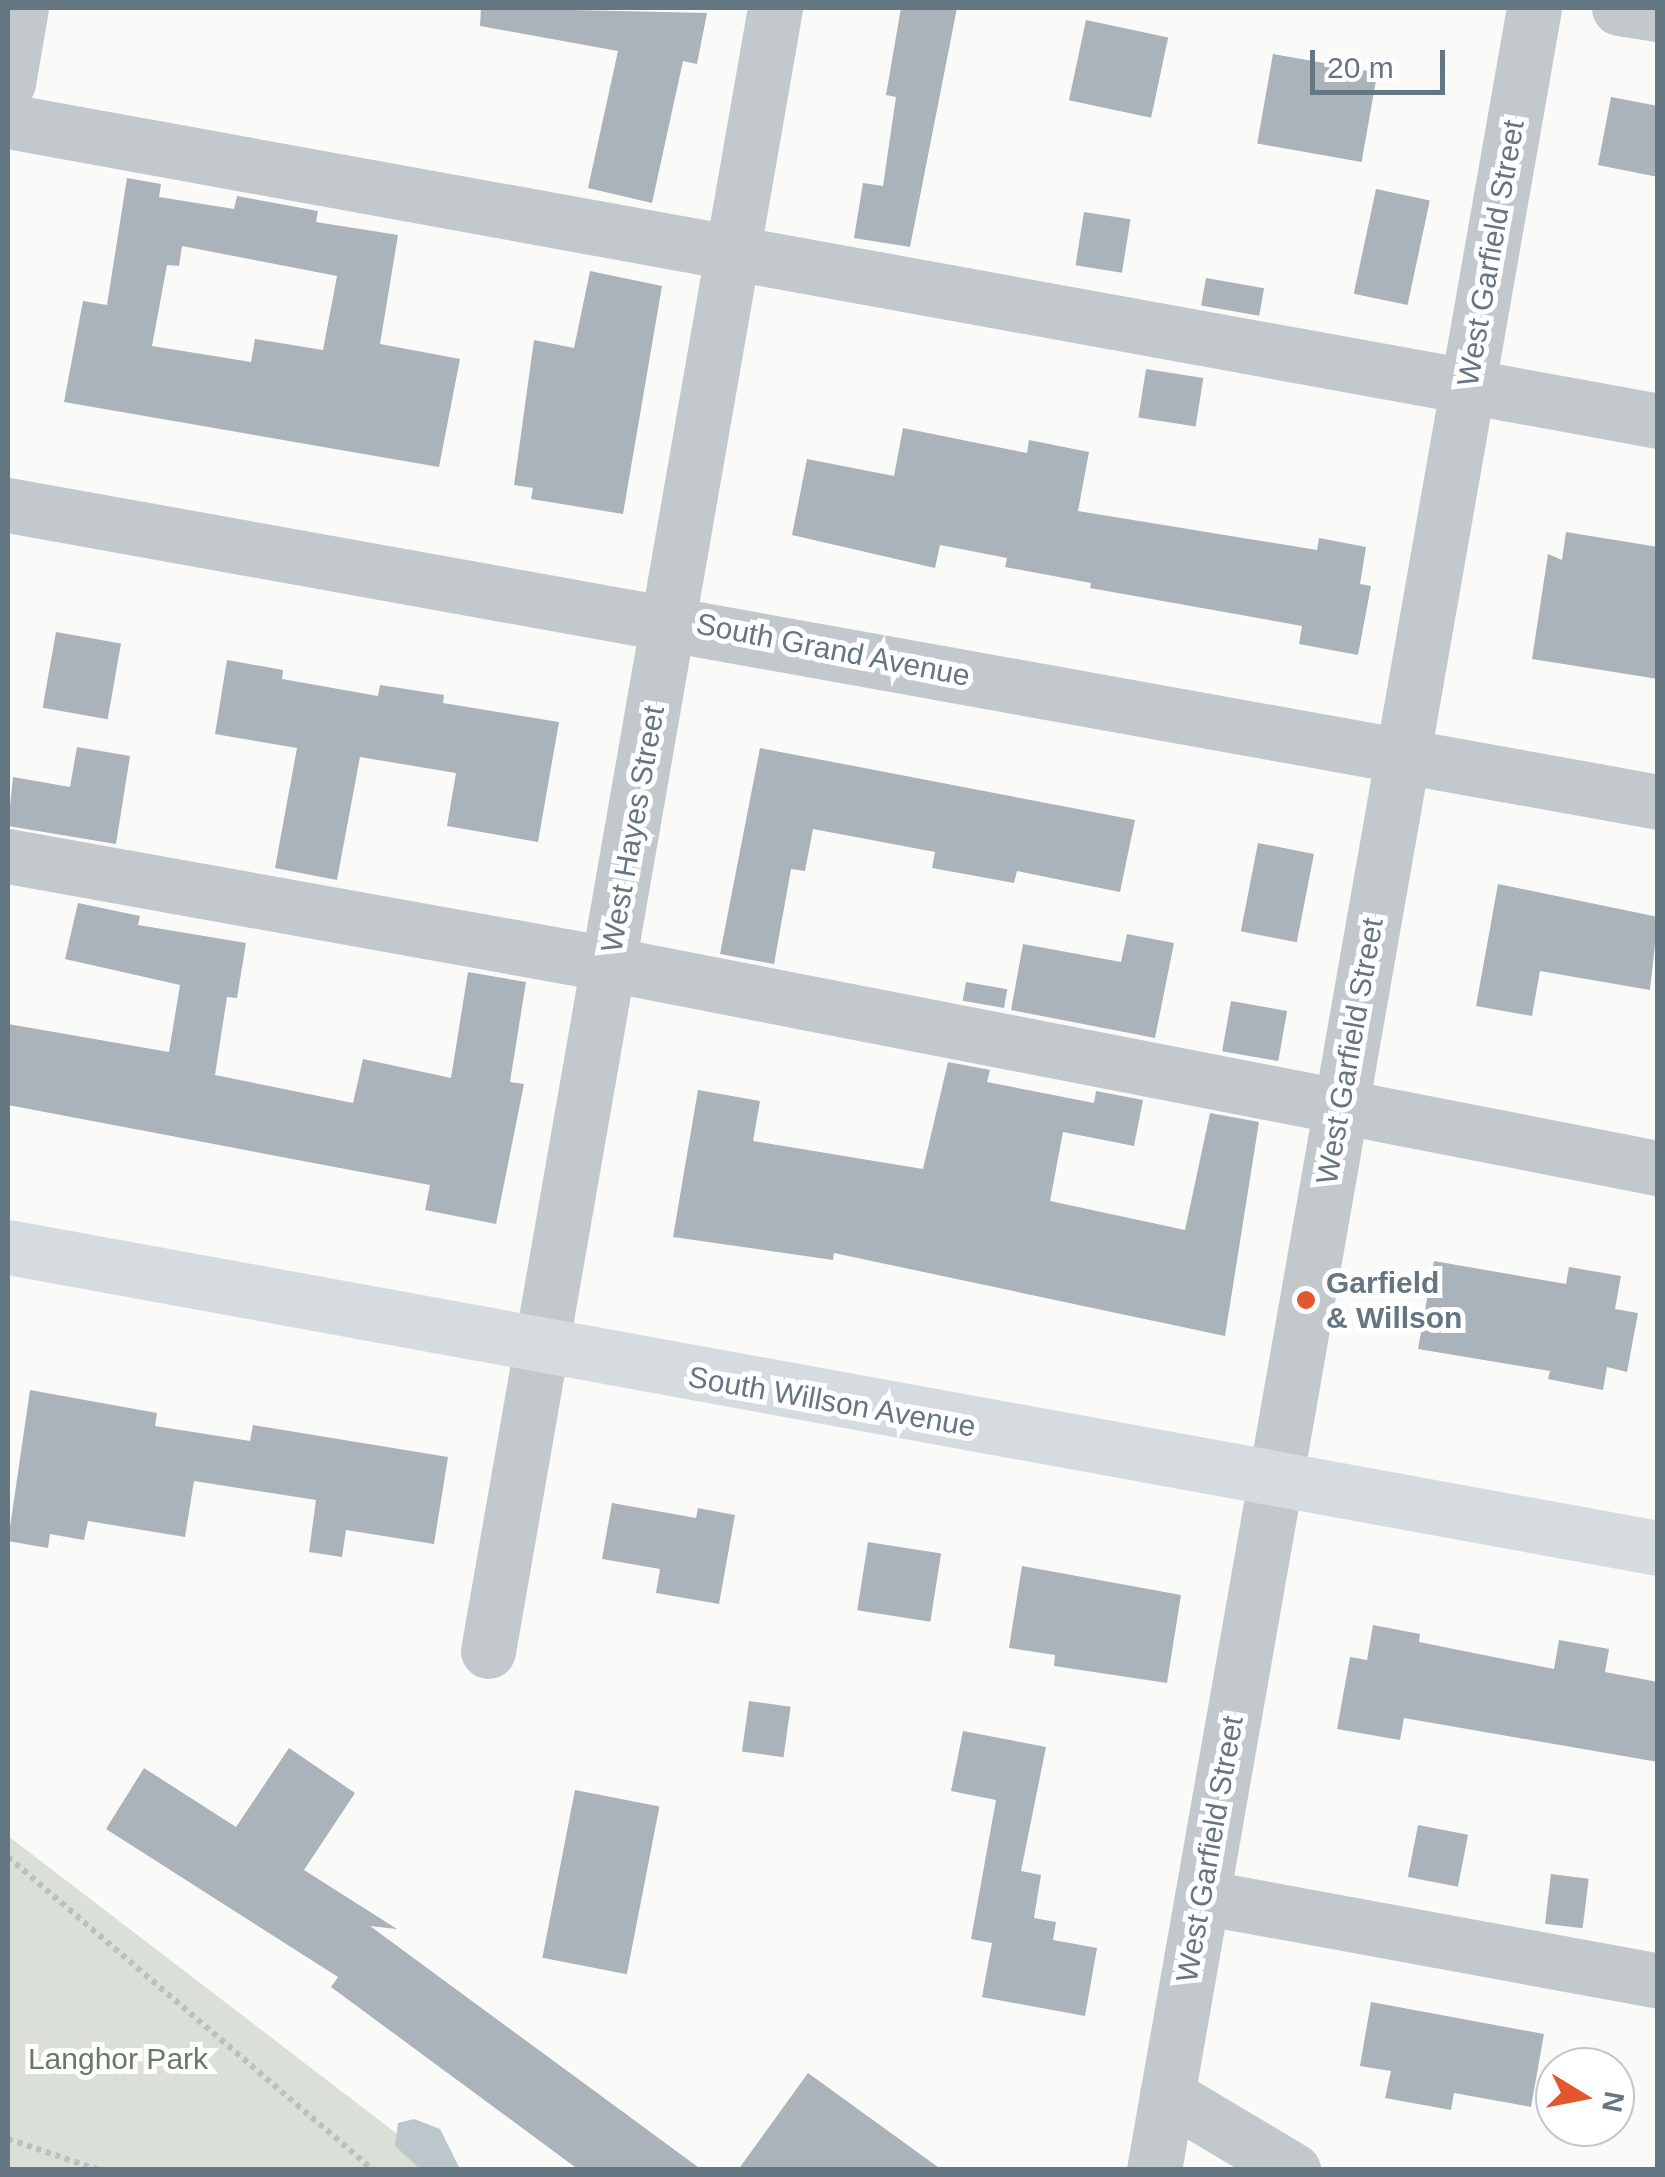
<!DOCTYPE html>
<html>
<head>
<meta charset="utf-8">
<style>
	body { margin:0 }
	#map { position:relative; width:1665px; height:2177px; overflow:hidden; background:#fafaf8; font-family:Helvetica,sans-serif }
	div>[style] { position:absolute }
	.green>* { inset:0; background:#dadfd7 }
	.water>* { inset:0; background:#bbc7cb }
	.building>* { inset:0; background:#aab3b9; transform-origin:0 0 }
	.path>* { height:6px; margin-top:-3px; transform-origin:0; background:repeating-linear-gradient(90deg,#bbbfc2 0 5px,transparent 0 10px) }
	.minor>* { height:55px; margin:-27.5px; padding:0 27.5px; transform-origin:27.5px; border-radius:27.5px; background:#c3c8cc }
	.major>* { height:55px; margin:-27.5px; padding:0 27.5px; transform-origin:27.5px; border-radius:27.5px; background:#d6dbdf }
	.dots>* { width:28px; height:28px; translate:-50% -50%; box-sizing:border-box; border:5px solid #fff; border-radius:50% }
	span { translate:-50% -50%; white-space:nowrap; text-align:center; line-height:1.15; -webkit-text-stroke:10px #fff; paint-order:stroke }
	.street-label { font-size:30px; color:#657683 }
	.poi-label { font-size:30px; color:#657683; font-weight:700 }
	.left { translate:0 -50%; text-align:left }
	.park-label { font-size:30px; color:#687a64 }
	.frame { position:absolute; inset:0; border:10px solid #657683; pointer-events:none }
	.north { position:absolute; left:1535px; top:2047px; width:100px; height:100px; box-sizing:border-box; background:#fff; border:2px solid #c1c8cd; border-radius:50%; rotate:100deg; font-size:28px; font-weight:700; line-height:40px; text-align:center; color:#657683 }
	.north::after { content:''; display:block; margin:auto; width:35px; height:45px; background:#e4572e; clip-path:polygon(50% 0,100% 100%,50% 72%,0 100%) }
	.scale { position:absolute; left:1310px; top:50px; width:135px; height:45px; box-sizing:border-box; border:5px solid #657683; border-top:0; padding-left:12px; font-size:30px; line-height:35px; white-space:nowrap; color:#657683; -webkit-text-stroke:8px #fff; paint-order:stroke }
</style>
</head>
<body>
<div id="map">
	<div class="green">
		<i style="clip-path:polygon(8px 1836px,443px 2169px,8px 2169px)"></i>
	</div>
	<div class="water">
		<i style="clip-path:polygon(414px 2119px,440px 2129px,460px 2169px,420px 2169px,395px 2146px,398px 2123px)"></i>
	</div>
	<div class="building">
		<i style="clip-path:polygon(481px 8px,707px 13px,697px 64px,683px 61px,652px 203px,588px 188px,618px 51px,480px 26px)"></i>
		<i style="clip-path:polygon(901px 8px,957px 8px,910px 247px,854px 238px,863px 183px,883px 186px,896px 97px,886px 95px)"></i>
		<i style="left:1086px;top:20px;width:84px;height:82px;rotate:12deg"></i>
		<i style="left:1273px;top:54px;width:106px;height:91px;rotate:10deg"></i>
		<i style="clip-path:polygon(1611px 97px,1658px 106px,1658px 177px,1598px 165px)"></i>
		<i style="clip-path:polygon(evenodd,127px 178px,161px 184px,159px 197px,234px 209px,237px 196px,318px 211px,316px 222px,398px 235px,380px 344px,460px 359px,439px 467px,64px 402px,83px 301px,107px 305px,127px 178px,182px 246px,337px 276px,323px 350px,255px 339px,251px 362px,152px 346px,167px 265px,179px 266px,182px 246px)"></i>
		<i style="left:1376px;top:189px;width:55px;height:107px;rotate:12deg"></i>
		<i style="left:1084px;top:212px;width:47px;height:54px;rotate:9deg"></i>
		<i style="clip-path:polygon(590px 271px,662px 286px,623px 514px,531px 499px,533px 488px,514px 485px,534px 340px,574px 348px)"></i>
		<i style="left:1206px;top:278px;width:59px;height:28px;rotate:10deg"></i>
		<i style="left:1146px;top:369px;width:58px;height:49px;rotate:9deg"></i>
		<i style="clip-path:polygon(903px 428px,1027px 453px,1029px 440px,1089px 452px,1078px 511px,1317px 550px,1319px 538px,1366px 547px,1360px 584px,1371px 586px,1358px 655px,1299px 644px,1302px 626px,1090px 588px,1091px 583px,1005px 567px,1007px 558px,940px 545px,935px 568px,792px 535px,807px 459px,894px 476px)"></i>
		<i style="clip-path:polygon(1566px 532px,1658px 547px,1658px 679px,1532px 659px,1548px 554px,1562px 560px)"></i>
		<i style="left:56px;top:632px;width:66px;height:77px;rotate:10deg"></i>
		<i style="clip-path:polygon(227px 660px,283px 670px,282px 679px,378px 696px,380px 685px,444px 695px,443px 703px,559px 722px,538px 842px,447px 826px,456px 773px,360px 757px,337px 880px,275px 868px,297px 748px,215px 734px)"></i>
		<i style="clip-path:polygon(77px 747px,130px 756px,116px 844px,8px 826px,13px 777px,70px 787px)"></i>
		<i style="clip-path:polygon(760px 748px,1135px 820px,1120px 892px,1017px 871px,1014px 883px,932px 868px,935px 852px,813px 829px,805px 871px,791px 869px,774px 964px,720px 954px)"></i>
		<i style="left:1258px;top:843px;width:57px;height:90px;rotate:11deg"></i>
		<i style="clip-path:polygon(1498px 884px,1658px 917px,1650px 990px,1540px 971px,1532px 1016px,1476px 1006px)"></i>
		<i style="clip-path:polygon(78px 903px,140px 916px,138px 925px,246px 943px,237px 998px,227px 997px,215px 1075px,353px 1103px,363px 1059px,451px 1078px,468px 972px,526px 982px,510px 1082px,524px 1084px,496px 1224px,425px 1210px,430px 1185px,8px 1105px,8px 1024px,169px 1052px,180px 985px,65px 959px)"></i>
		<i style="clip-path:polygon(1127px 934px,1174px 943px,1155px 1038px,1011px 1010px,1023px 944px,1121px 962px)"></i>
		<i style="left:966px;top:982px;width:42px;height:19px;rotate:10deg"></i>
		<i style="left:1231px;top:1001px;width:57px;height:51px;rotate:10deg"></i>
		<i style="clip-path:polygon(948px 1062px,990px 1070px,987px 1082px,1094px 1103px,1096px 1091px,1143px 1100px,1134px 1146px,1063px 1132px,1050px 1201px,1185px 1230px,1210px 1113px,1259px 1122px,1225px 1336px,834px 1253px,833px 1260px,673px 1237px,698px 1090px,760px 1101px,753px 1141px,923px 1169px)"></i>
		<i style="clip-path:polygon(1434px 1261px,1566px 1284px,1569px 1267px,1621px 1276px,1615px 1309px,1638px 1313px,1627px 1372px,1607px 1367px,1603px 1390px,1548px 1379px,1550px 1371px,1418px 1349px)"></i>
		<i style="clip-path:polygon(30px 1390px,157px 1413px,155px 1426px,250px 1441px,253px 1425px,448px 1457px,434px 1544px,346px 1530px,342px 1557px,309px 1552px,316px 1500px,194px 1481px,185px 1537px,88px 1521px,84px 1540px,50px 1534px,48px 1548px,8px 1541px)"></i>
		<i style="clip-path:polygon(612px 1503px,696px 1518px,698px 1508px,735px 1515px,719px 1604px,656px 1593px,660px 1569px,602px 1559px)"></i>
		<i style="left:868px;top:1542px;width:74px;height:69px;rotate:9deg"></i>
		<i style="clip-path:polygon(1022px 1566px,1181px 1595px,1167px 1683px,1054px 1666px,1055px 1655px,1009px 1648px)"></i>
		<i style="clip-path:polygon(1373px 1625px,1420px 1634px,1419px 1642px,1554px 1669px,1559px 1640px,1609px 1649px,1605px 1672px,1658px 1682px,1658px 1762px,1404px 1718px,1400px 1740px,1337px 1729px,1350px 1657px,1367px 1660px)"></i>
		<i style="left:749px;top:1701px;width:42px;height:51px;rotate:8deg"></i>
		<i style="clip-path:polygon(963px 1731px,1046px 1747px,1021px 1871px,1041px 1875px,1034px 1918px,1056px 1922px,1053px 1940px,1097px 1948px,1085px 2016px,982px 1997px,992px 1943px,971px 1939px,996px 1800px,951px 1791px)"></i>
		<i style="clip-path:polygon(289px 1748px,355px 1793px,304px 1870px,397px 1929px,370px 1926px,702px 2170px,579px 2170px,331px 1987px,338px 1977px,106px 1829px,144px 1768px,236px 1827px)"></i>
		<i style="left:575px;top:1790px;width:86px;height:171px;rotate:11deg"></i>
		<i style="left:1418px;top:1825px;width:51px;height:53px;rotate:11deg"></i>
		<i style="left:1551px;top:1874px;width:38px;height:50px;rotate:7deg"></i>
		<i style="clip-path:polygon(1371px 2002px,1544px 2034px,1531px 2107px,1454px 2093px,1451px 2110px,1385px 2098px,1391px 2071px,1360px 2066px)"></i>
		<i style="clip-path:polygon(808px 2073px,942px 2170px,738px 2170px)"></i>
	</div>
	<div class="path">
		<i style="left:8px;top:1857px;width:481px;rotate:40.6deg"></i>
		<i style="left:8px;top:2139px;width:96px;rotate:18.8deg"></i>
	</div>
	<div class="minor">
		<i style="left:1619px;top:8px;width:39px;rotate:9deg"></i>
		<i style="left:8px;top:83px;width:76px;rotate:-80.2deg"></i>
		<i style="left:8px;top:121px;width:1677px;rotate:10.3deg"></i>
		<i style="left:8px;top:505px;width:1677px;rotate:10.2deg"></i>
		<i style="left:8px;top:856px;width:611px;rotate:10.19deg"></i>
		<i style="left:609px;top:964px;width:1069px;rotate:11.01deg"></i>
		<i style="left:488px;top:1651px;width:1668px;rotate:-80.09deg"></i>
		<i style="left:1202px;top:1897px;width:464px;rotate:10.4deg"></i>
		<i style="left:1167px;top:2095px;width:147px;rotate:30.8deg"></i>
		<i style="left:1154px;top:2170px;width:2195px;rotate:-80.03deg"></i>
	</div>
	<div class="major">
		<i style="left:8px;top:1247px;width:1677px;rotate:10.34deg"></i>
	</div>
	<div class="dots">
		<i style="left:1306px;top:1300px;background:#e4572e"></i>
	</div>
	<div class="street-label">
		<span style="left:1491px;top:253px;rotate:-80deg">West Garfield Street</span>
		<span style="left:833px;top:650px;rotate:11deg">South Grand Avenue</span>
		<span style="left:633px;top:829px;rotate:-80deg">West Hayes Street</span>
		<span style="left:1350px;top:1051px;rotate:-80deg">West Garfield Street</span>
		<span style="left:832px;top:1402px;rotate:10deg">South Willson Avenue</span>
		<span style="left:1210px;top:1849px;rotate:-80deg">West Garfield Street</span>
	</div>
	<div class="poi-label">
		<span class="left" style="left:1326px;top:1300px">Garfield<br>&amp; Willson</span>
	</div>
	<div class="park-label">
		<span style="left:118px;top:2059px">Langhor Park</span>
	</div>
	<div class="frame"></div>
	<div class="north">N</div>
	<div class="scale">20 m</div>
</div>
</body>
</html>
